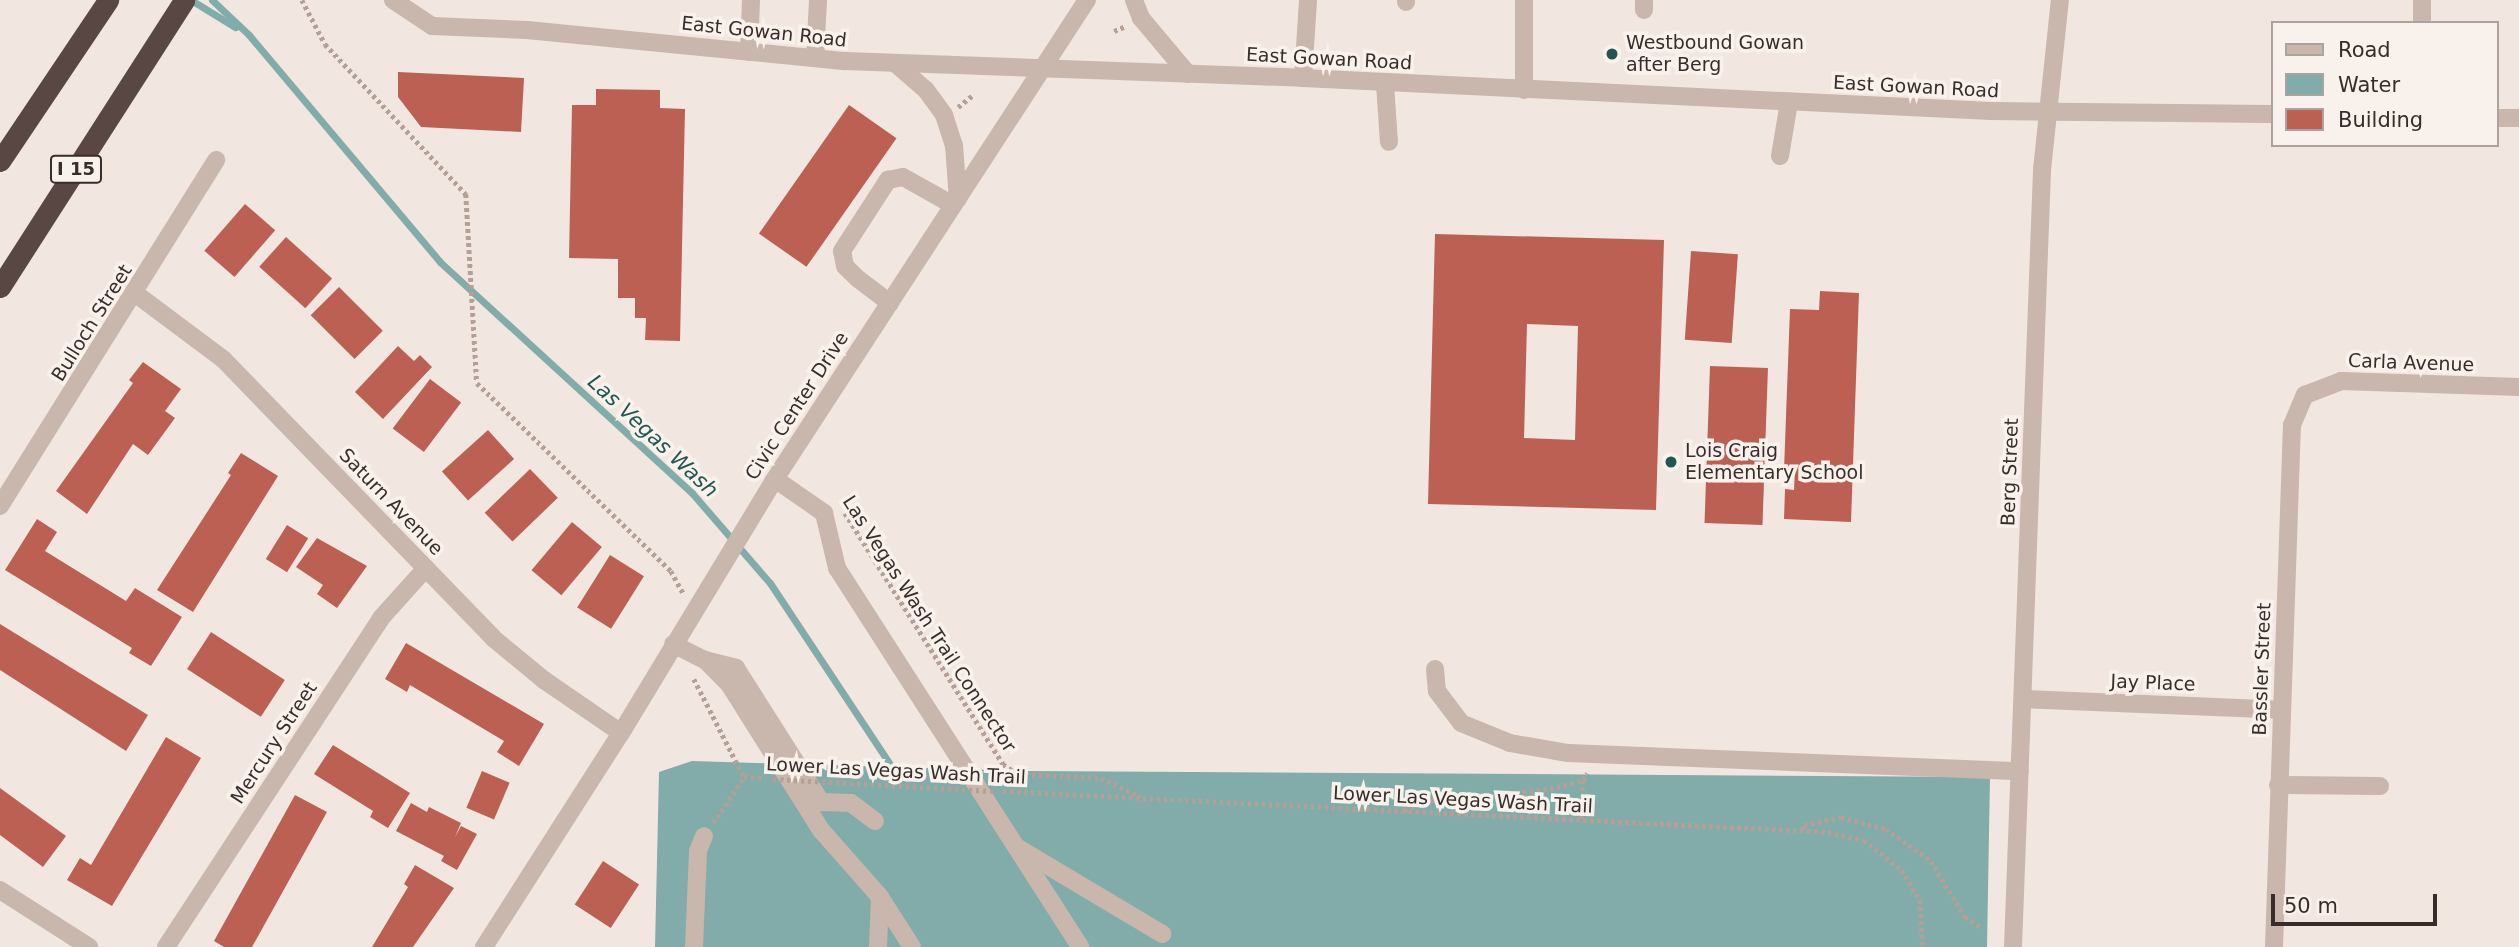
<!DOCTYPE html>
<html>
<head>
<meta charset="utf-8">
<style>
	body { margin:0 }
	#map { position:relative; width:2519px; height:947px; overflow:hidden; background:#f1e7e0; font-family:"DejaVu Sans",sans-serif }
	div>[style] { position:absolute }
	.water>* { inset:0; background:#81aca9 }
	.stream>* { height:7px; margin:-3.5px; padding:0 3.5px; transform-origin:3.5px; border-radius:3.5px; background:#81aca9 }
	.building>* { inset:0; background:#bc6053; transform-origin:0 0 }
	.path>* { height:4.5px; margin-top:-2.25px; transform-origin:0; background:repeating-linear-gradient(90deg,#b4a097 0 3.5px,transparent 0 7px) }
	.minor>* { height:18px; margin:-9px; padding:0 9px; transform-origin:9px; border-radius:9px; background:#c9b6ad }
	.highway>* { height:21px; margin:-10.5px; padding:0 10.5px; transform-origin:10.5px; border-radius:10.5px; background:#584743 }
	.path-bridge>* { height:4.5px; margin-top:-2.25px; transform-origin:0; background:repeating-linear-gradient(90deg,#b4a097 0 3.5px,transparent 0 7px) }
	.dots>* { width:19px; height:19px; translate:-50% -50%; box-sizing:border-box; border:4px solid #f9f2ec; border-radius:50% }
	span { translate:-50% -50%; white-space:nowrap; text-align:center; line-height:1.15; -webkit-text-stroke:7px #f9f2ec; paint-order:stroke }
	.shield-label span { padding:2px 5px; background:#f9f2ec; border:2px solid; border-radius:5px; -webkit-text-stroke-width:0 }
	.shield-label { font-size:18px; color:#382d2b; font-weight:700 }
	.street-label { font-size:19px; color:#382d2b }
	.poi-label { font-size:19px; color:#382d2b }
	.left { translate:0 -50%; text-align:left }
	.water-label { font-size:21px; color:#235653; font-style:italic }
	.legend { position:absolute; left:2271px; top:21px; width:228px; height:126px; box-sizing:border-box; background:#f9f2ec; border:2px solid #aca39f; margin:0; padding:9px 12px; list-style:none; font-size:21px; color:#382d2b }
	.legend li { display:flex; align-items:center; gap:14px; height:35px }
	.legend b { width:35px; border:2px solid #aca39f }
	.scale { position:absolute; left:2271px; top:894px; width:166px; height:32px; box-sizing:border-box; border:4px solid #382d2b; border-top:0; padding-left:9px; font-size:21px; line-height:24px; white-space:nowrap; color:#382d2b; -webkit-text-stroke:5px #f9f2ec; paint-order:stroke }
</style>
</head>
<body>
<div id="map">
	<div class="water">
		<i style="clip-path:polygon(692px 761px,1027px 771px,1990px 777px,1987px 947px,655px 947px,659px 772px)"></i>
	</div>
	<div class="stream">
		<i style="left:191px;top:0;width:52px;rotate:31.5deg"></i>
		<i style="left:212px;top:0;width:51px;rotate:43.4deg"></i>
		<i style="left:249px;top:35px;width:297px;rotate:49.9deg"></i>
		<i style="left:440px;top:262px;width:342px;rotate:42.5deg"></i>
		<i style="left:692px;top:493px;width:119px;rotate:49.1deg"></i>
		<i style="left:770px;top:583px;width:227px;rotate:56.5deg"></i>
	</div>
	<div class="building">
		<i style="clip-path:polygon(398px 72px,524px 78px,521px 132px,421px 127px,398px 97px)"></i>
		<i style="clip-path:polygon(596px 89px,660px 90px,660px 108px,685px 109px,680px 341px,645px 340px,646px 318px,635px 318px,635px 298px,618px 298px,618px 259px,569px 258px,572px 105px,596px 105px)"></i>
		<i style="left:849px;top:105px;width:58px;height:157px;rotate:35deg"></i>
		<i style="left:245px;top:204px;width:40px;height:62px;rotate:41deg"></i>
		<i style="clip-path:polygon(evenodd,1435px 234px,1664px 240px,1656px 510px,1428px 504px,1435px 234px,1527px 324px,1578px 326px,1575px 440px,1524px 438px,1527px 324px)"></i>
		<i style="left:286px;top:237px;width:62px;height:40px;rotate:42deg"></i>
		<i style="left:1691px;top:251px;width:47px;height:89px;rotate:4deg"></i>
		<i style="left:339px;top:287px;width:62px;height:40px;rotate:45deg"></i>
		<i style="clip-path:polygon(1820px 291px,1859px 293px,1851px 522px,1784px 519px,1785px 489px,1794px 490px,1795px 470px,1784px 470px,1790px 309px,1819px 310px)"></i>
		<i style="clip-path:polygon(398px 346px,414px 361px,420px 355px,432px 367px,383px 419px,355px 392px)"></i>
		<i style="clip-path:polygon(143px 362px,181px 389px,165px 411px,175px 418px,148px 455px,133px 444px,87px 514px,56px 491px,133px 383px,129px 380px)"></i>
		<i style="left:1710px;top:366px;width:58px;height:157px;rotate:2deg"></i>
		<i style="left:430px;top:379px;width:39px;height:62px;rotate:37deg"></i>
		<i style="left:488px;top:430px;width:39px;height:62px;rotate:48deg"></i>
		<i style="clip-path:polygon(241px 453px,278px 476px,193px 612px,157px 590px,231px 475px,228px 473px)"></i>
		<i style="left:530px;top:469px;width:40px;height:63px;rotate:46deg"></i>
		<i style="clip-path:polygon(37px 519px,57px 532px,45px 551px,126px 601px,135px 588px,182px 617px,151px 666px,129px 653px,132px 648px,5px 570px)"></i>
		<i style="left:572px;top:522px;width:39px;height:63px;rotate:40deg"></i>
		<i style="left:287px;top:525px;width:25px;height:40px;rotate:32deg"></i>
		<i style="clip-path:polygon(317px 538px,367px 566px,337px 608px,317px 594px,323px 585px,296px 567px)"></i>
		<i style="left:610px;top:555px;width:40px;height:62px;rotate:32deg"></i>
		<i style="clip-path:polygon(0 624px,148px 715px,126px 751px,0 670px)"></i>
		<i style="left:211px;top:632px;width:88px;height:44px;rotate:33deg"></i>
		<i style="clip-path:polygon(406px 643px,544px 724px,519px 766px,497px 752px,504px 741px,410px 685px,407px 692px,385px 679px)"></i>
		<i style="clip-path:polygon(166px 737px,201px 758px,112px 906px,67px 880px,80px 858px,91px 865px)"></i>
		<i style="clip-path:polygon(333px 745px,410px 793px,388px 828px,370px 817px,373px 811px,314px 774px)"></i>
		<i style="left:482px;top:771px;width:30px;height:40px;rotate:23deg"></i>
		<i style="clip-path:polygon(0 788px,66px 836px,43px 867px,0 835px)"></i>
		<i style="clip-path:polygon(295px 795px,327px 812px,252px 947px,224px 947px,214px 941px)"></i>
		<i style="clip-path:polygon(411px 803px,427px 812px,429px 807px,461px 823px,455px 837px,461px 826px,477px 834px,457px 870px,441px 861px,444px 856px,396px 831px)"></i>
		<i style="left:603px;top:861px;width:43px;height:52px;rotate:33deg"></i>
		<i style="clip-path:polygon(415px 865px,454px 888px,413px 947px,372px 947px,408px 887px,404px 884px)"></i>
	</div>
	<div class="path">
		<i style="left:302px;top:0;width:50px;rotate:62.4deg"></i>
		<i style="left:325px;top:44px;width:206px;rotate:46.8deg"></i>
		<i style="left:466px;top:194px;width:189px;rotate:86.7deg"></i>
		<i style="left:477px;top:383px;width:270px;rotate:44.1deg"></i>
		<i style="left:671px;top:571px;width:25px;rotate:61deg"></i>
		<i style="left:1114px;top:31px;width:13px;rotate:-23deg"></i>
		<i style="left:958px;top:107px;width:21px;rotate:-39deg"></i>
		<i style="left:845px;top:513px;width:297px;rotate:57.8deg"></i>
		<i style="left:1003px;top:764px;width:18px;rotate:34deg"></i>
		<i style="left:1018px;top:774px;width:83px;rotate:2.8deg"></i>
		<i style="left:1101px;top:778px;width:44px;rotate:25.4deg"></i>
		<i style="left:694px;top:679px;width:110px;rotate:63deg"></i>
		<i style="left:744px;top:777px;width:21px;rotate:3deg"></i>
		<i style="left:1003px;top:791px;width:826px;rotate:2.85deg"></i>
		<i style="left:1828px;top:832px;width:37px;rotate:13deg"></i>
		<i style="left:1864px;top:840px;width:48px;rotate:38.3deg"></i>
		<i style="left:1902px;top:870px;width:35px;rotate:59deg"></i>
		<i style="left:1920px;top:900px;width:47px;rotate:86.3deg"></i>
		<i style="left:1404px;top:810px;width:30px;rotate:-20deg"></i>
		<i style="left:1432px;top:800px;width:119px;rotate:-5.3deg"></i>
		<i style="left:1550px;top:789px;width:34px;rotate:-15deg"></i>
		<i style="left:1583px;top:780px;width:8px;rotate:-60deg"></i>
		<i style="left:1581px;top:819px;width:39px;rotate:-87deg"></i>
		<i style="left:713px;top:823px;width:55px;rotate:-56deg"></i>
		<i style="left:1802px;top:830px;width:5px;rotate:-68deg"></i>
		<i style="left:1804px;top:825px;width:38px;rotate:-12deg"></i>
		<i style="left:1841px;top:817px;width:47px;rotate:14.9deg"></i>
		<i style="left:1886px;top:829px;width:55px;rotate:35.4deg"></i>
		<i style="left:1931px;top:861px;width:66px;rotate:58.7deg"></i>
		<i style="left:1965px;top:917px;width:20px;rotate:33deg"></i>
	</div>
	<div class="minor">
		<i style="left:393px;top:0;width:47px;rotate:33.7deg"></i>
		<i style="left:432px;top:26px;width:95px;rotate:2.4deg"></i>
		<i style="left:527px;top:30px;width:320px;rotate:5.6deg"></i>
		<i style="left:845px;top:61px;width:458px;rotate:2.1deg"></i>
		<i style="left:1303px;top:78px;width:689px;rotate:2.75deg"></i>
		<i style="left:1991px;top:111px;width:281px;rotate:0.6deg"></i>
		<i style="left:1134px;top:0;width:19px;rotate:69deg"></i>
		<i style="left:1141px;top:18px;width:73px;rotate:50deg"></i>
		<i style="left:1524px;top:0;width:90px;rotate:90deg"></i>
		<i style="left:1406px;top:2px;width:2px;rotate:-90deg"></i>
		<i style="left:1644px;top:10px;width:10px;rotate:-90deg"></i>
		<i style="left:2422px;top:23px;width:23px;rotate:-90deg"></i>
		<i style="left:749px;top:52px;width:52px;rotate:-87.8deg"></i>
		<i style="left:815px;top:58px;width:58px;rotate:-87deg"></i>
		<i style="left:896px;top:64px;width:40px;rotate:41deg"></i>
		<i style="left:926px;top:90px;width:31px;rotate:54deg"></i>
		<i style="left:944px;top:115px;width:32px;rotate:72deg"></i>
		<i style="left:954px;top:145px;width:54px;rotate:85.8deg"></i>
		<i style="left:1303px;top:78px;width:78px;rotate:-86.3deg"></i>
		<i style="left:1385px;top:84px;width:58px;rotate:86.1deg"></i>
		<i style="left:2496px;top:118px;width:23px"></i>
		<i style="left:1780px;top:156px;width:55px;rotate:-80.5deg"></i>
		<i style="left:136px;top:294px;width:109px;rotate:36.8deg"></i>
		<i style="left:223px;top:359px;width:388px;rotate:45.9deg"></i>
		<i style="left:493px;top:638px;width:66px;rotate:39.5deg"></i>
		<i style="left:544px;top:680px;width:93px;rotate:34.5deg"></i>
		<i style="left:890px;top:303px;width:40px;rotate:-143deg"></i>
		<i style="left:858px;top:279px;width:18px;rotate:-135deg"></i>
		<i style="left:845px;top:266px;width:15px;rotate:-101deg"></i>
		<i style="left:842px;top:251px;width:85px;rotate:-57.1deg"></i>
		<i style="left:888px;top:180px;width:15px;rotate:-11deg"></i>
		<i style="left:903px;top:177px;width:57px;rotate:29.2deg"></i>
		<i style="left:775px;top:479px;width:60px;rotate:34.8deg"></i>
		<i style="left:824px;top:513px;width:57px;rotate:76.7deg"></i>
		<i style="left:837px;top:568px;width:450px;rotate:57.3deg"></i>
		<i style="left:0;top:506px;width:408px;rotate:-58deg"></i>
		<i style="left:673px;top:644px;width:36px;rotate:27deg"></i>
		<i style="left:705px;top:660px;width:32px;rotate:14deg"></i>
		<i style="left:736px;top:668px;width:159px;rotate:57.6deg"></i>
		<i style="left:821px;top:802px;width:30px;rotate:2deg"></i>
		<i style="left:851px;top:803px;width:30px;rotate:37deg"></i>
		<i style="left:705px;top:660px;width:34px;rotate:45deg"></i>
		<i style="left:729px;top:684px;width:173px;rotate:57.8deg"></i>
		<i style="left:821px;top:830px;width:89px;rotate:48.6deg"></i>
		<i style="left:880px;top:897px;width:59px;rotate:57.4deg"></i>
		<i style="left:1435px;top:669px;width:22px;rotate:85deg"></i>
		<i style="left:1437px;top:691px;width:40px;rotate:53deg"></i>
		<i style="left:1461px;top:723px;width:53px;rotate:22.2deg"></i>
		<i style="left:1510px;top:743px;width:59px;rotate:9.8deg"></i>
		<i style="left:1568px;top:753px;width:452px;rotate:2.3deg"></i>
		<i style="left:2023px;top:699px;width:258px;rotate:2.4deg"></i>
		<i style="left:2278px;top:785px;width:102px;rotate:0.6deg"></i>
		<i style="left:1018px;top:848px;width:168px;rotate:30.8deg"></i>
		<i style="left:0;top:890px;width:106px;rotate:32.6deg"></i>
		<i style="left:166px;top:947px;width:393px;rotate:-56.8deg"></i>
		<i style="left:381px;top:618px;width:67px;rotate:-48deg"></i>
		<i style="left:484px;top:947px;width:254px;rotate:-57.4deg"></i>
		<i style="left:621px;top:733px;width:293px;rotate:-58.8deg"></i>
		<i style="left:773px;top:482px;width:575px;rotate:-56.92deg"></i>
		<i style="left:694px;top:947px;width:96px;rotate:-87.6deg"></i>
		<i style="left:698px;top:851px;width:16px;rotate:-68deg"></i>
		<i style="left:878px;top:947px;width:50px;rotate:-87.7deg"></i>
		<i style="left:2013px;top:947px;width:778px;rotate:-87.86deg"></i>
		<i style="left:2042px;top:170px;width:171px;rotate:-84deg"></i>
		<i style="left:2274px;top:947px;width:522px;rotate:-88.03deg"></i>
		<i style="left:2292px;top:425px;width:33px;rotate:-67deg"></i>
		<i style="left:2305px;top:395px;width:39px;rotate:-21deg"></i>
		<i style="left:2341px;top:381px;width:178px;rotate:1.9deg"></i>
	</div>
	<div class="highway">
		<i style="left:0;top:161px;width:194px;rotate:-56.1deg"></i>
		<i style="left:0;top:287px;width:341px;rotate:-57.3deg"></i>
	</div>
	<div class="path-bridge">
		<i style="left:773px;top:779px;width:225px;rotate:3.1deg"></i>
	</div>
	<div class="dots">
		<i style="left:1612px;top:54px;background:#235653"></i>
		<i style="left:1671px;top:462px;background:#235653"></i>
	</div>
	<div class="shield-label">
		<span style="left:76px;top:169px">I 15</span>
	</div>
	<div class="street-label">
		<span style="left:764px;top:32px;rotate:6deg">East Gowan Road</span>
		<span style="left:1329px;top:59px;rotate:3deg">East Gowan Road</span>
		<span style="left:1916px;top:87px;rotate:3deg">East Gowan Road</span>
		<span style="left:92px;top:323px;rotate:-58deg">Bulloch Street</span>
		<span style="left:2411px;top:363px;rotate:2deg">Carla Avenue</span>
		<span style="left:797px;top:406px;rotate:-57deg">Civic Center Drive</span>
		<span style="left:2010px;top:472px;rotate:-88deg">Berg Street</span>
		<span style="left:391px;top:502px;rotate:46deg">Saturn Avenue</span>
		<span style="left:929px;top:624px;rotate:57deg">Las Vegas Wash Trail Connector</span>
		<span style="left:2262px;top:669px;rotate:-88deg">Bassler Street</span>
		<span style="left:2153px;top:683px;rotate:2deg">Jay Place</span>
		<span style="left:274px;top:743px;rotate:-57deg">Mercury Street</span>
		<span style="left:896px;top:771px;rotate:3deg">Lower Las Vegas Wash Trail</span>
		<span style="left:1463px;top:800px;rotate:3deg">Lower Las Vegas Wash Trail</span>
	</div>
	<div class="poi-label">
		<span class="left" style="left:1626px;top:54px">Westbound Gowan<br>after Berg</span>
		<span class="left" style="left:1685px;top:462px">Lois Craig<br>Elementary School</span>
	</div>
	<div class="water-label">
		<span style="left:653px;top:436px;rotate:43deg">Las Vegas Wash</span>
	</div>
	<ul class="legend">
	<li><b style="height:9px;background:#c9b6ad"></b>Road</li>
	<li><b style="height:19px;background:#81aca9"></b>Water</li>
	<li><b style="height:19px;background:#bc6053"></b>Building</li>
	</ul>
	<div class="scale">50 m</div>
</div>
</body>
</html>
